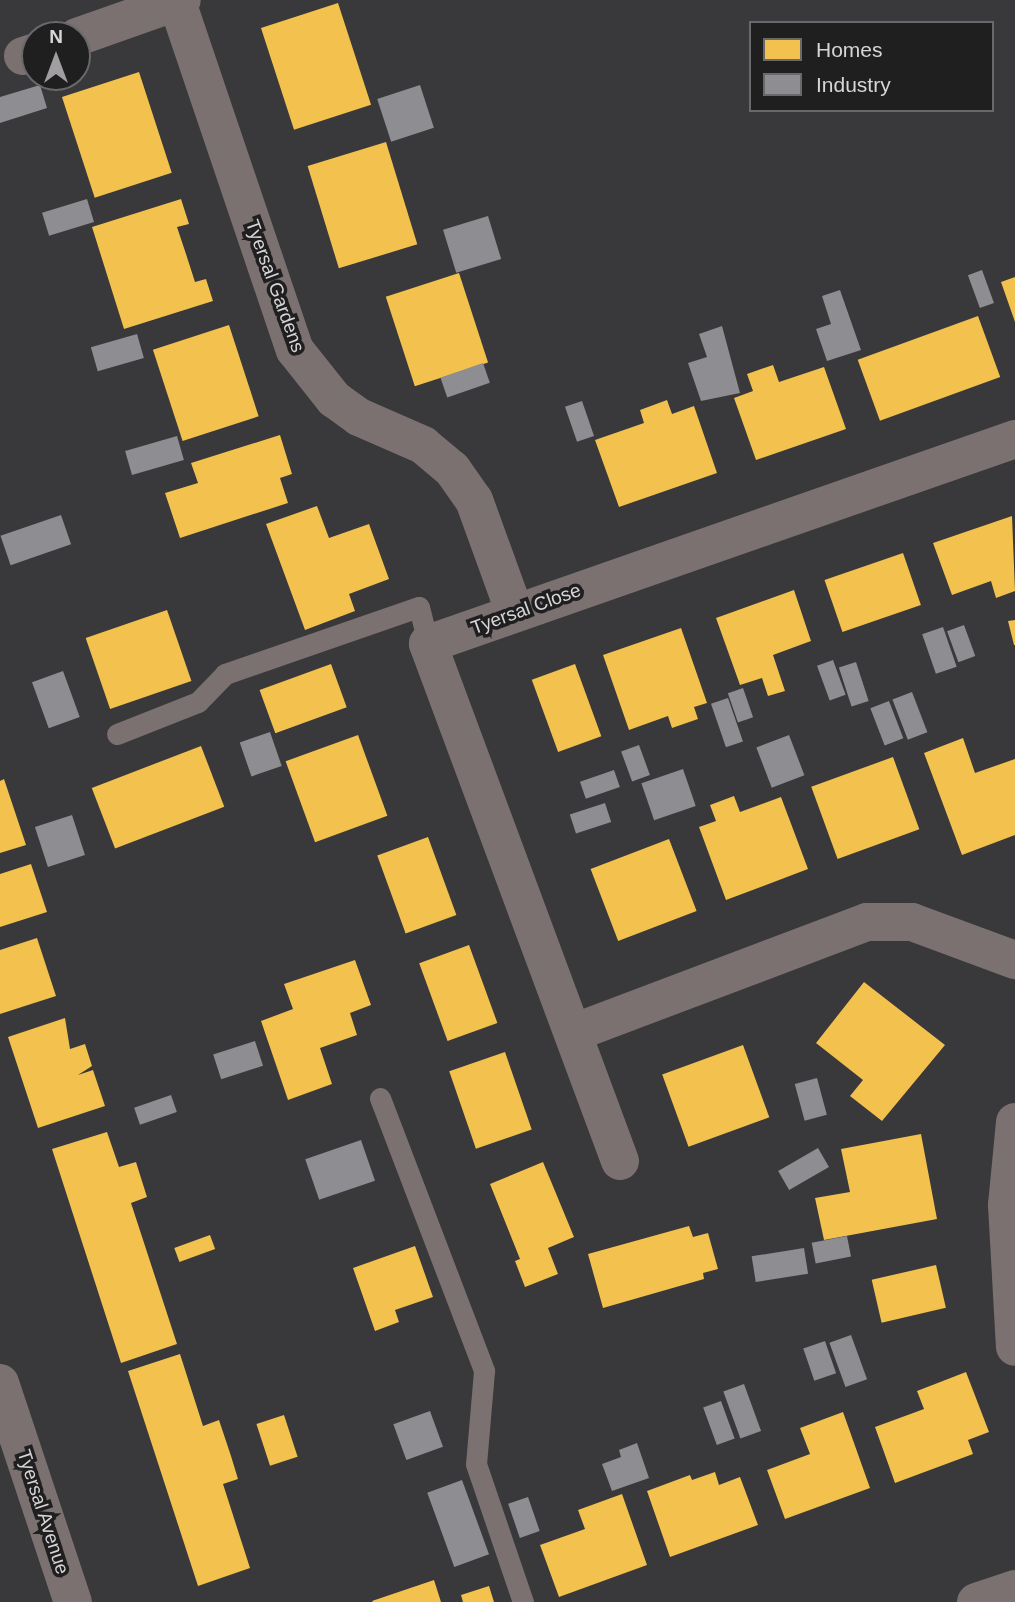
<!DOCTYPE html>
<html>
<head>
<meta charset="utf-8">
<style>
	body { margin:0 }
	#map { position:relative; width:1015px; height:1602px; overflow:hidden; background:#39383a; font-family:Arial,sans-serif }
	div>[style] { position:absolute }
	.homes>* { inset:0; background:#f2c14e; transform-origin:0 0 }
	.industry>* { inset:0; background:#8d8d92; transform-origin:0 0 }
	.service>* { height:21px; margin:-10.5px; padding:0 10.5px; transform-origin:10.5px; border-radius:10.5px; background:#7b7170 }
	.minor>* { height:38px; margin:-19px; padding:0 19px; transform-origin:19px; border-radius:19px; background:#7b7170 }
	span { translate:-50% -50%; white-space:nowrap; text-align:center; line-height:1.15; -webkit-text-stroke:7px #201f20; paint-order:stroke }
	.street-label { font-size:19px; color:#d7d5d8 }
	.legend { position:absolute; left:749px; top:21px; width:245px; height:91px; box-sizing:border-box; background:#201f20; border:2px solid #69686a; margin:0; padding:9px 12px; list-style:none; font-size:21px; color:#d7d5d8 }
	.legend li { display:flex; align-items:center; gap:14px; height:35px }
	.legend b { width:35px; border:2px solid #69686a }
	.north { position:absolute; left:21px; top:21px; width:70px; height:70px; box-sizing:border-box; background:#201f20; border:2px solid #69686a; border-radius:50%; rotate:0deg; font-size:19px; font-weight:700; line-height:28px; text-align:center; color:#d7d5d8 }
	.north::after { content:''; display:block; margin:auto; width:24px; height:32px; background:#a09ea1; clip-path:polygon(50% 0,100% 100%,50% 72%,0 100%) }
</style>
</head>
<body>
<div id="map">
	<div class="homes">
		<i style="left:338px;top:3px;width:107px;height:81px;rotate:72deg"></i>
		<i style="left:139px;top:72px;width:106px;height:81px;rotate:72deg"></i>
		<i style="left:386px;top:142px;width:107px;height:82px;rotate:73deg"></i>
		<i style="clip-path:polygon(181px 199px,189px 224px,177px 227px,186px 254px,195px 282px,206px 279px,213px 301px,124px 329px,92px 227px)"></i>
		<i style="left:459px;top:273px;width:94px;height:77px;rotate:72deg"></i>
		<i style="clip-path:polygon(1015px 277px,1015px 322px,1001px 282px)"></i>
		<i style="left:978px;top:316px;width:65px;height:128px;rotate:70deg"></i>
		<i style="left:229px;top:325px;width:96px;height:80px;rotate:72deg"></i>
		<i style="clip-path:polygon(773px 365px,779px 382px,824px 367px,846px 429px,756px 460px,734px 398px,753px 391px,747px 374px)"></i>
		<i style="clip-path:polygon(667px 400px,672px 414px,694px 406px,717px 473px,619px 507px,595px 440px,644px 423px,640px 410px)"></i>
		<i style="clip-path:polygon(280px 435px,292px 474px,280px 478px,288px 503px,180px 538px,165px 493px,198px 483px,191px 463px)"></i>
		<i style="clip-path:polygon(317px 506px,329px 538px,369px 524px,389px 579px,349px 594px,355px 611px,305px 630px,266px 524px)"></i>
		<i style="clip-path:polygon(1012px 516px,1015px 591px,996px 598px,991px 581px,952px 595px,933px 543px)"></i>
		<i style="left:903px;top:553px;width:55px;height:83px;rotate:71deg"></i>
		<i style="clip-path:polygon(794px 590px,811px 641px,773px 655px,785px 691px,768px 696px,762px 678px,740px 685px,716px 618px)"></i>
		<i style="left:167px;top:610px;width:75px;height:86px;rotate:71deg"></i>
		<i style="clip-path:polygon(1015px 620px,1015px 645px,1014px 645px,1008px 621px)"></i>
		<i style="clip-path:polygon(681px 628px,707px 703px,694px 707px,698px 719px,672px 728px,668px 716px,629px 730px,603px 655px)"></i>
		<i style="left:331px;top:664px;width:46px;height:76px;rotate:70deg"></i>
		<i style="left:575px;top:664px;width:77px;height:46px;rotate:70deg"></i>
		<i style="left:358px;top:735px;width:86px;height:77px;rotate:70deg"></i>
		<i style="clip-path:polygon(963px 738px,975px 773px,1015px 759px,1015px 835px,962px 855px,924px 753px)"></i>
		<i style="left:201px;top:746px;width:65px;height:117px;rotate:69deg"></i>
		<i style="left:893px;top:757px;width:77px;height:87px;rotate:70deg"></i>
		<i style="clip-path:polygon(4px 779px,26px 845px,0 853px,0 781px)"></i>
		<i style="clip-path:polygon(734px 796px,740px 812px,781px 797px,808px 869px,726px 900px,699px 827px,716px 821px,710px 805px)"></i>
		<i style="left:428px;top:837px;width:83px;height:54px;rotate:70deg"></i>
		<i style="left:669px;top:839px;width:77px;height:84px;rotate:69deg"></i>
		<i style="clip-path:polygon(31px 864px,47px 912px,0 927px,0 874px)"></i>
		<i style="clip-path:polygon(37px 938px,56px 996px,0 1014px,0 950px)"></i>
		<i style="left:469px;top:945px;width:83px;height:53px;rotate:70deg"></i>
		<i style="clip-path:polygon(355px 960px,371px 1005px,350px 1013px,357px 1035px,320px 1048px,332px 1084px,288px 1100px,261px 1021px,293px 1009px,284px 984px)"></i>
		<i style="clip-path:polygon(864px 982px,945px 1045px,882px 1121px,850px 1096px,863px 1080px,816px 1043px)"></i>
		<i style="clip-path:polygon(65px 1018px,70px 1049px,85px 1044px,92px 1066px,78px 1075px,93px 1070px,105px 1106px,38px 1128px,8px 1037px)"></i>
		<i style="left:743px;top:1045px;width:77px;height:86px;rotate:70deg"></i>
		<i style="left:505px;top:1052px;width:82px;height:59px;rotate:71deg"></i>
		<i style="clip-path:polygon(107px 1132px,119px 1167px,136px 1162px,147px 1197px,131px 1203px,177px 1344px,121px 1363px,52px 1149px)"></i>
		<i style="clip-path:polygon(921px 1134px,937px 1219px,824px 1240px,815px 1198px,850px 1192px,841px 1149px)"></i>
		<i style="clip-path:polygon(543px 1162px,574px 1237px,548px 1248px,558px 1274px,525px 1287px,515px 1261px,520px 1259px,490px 1184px)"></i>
		<i style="clip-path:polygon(689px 1226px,693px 1237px,708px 1233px,718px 1269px,703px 1273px,704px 1279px,603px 1308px,588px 1254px)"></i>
		<i style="left:210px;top:1235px;width:15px;height:38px;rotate:70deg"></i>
		<i style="clip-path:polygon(415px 1246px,433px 1297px,395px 1310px,399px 1322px,375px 1331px,353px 1268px)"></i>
		<i style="left:936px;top:1265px;width:44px;height:66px;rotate:77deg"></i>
		<i style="clip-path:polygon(180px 1354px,203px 1426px,219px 1420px,231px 1456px,238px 1479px,223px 1484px,250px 1568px,198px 1586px,128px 1371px)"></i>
		<i style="clip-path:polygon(966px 1372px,989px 1432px,968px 1440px,973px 1454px,895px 1483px,875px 1427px,924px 1409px,917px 1391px)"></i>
		<i style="clip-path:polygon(843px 1412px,870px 1488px,785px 1519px,767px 1470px,810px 1454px,800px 1428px)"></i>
		<i style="left:284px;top:1415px;width:44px;height:29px;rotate:72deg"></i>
		<i style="clip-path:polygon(715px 1472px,719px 1485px,740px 1477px,758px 1525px,670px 1557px,647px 1491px,690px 1475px,692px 1480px)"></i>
		<i style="clip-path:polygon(622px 1494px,647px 1565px,559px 1597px,540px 1545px,585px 1529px,578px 1510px)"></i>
		<i style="clip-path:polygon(434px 1580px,441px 1602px,373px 1602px,372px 1601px)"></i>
		<i style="clip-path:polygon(489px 1586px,494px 1602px,463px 1602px,461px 1595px)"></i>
	</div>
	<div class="industry">
		<i style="clip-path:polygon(40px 85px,47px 108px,0 123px,0 97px)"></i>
		<i style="left:420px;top:85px;width:45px;height:45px;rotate:72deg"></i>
		<i style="left:87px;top:199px;width:24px;height:47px;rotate:73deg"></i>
		<i style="left:488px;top:216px;width:45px;height:47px;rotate:73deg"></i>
		<i style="left:982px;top:270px;width:35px;height:15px;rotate:70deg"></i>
		<i style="clip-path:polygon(840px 290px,861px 350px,827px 361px,816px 329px,831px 324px,822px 296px)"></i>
		<i style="clip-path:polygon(722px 326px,740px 393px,701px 401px,688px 363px,707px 357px,699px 334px)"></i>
		<i style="left:137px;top:334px;width:25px;height:48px;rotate:74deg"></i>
		<i style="left:483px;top:363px;width:21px;height:45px;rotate:71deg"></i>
		<i style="left:582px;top:401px;width:37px;height:18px;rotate:71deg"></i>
		<i style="left:177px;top:436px;width:25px;height:54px;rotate:74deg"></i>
		<i style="left:61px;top:515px;width:31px;height:64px;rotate:71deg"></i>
		<i style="left:964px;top:625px;width:33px;height:18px;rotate:70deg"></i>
		<i style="left:943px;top:627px;width:42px;height:22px;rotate:71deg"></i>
		<i style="left:833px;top:660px;width:37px;height:17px;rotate:70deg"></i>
		<i style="left:856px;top:662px;width:41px;height:18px;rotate:72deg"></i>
		<i style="left:63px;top:671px;width:49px;height:33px;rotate:70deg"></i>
		<i style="left:743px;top:688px;width:31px;height:16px;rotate:71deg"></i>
		<i style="left:912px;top:692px;width:43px;height:21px;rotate:69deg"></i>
		<i style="left:728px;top:698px;width:46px;height:18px;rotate:71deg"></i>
		<i style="left:889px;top:701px;width:40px;height:20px;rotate:69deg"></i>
		<i style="left:270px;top:732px;width:36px;height:32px;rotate:71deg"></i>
		<i style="left:789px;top:735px;width:43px;height:35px;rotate:69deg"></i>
		<i style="left:639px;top:745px;width:32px;height:19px;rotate:70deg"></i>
		<i style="left:683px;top:769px;width:39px;height:44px;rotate:71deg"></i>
		<i style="left:614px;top:770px;width:18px;height:36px;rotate:71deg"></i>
		<i style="left:605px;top:803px;width:20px;height:37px;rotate:72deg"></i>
		<i style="left:72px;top:815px;width:42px;height:39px;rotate:72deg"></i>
		<i style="left:255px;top:1041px;width:26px;height:44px;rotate:72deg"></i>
		<i style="left:817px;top:1078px;width:38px;height:23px;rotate:75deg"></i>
		<i style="left:171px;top:1095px;width:18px;height:39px;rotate:71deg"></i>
		<i style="left:361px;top:1140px;width:43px;height:59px;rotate:71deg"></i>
		<i style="left:818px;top:1148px;width:22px;height:46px;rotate:60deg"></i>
		<i style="left:847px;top:1236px;width:21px;height:36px;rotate:79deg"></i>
		<i style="left:804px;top:1248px;width:26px;height:53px;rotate:81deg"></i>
		<i style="left:851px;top:1335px;width:47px;height:23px;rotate:70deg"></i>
		<i style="left:825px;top:1341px;width:34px;height:23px;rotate:71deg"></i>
		<i style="left:744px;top:1384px;width:50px;height:22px;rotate:70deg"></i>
		<i style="left:721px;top:1401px;width:40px;height:19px;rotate:70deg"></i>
		<i style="left:430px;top:1411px;width:38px;height:39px;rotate:70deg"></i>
		<i style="clip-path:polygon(637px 1443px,649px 1478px,612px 1491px,602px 1464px,621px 1457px,619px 1450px)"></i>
		<i style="left:462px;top:1480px;width:79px;height:37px;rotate:70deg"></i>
		<i style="left:528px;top:1497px;width:36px;height:21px;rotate:71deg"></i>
	</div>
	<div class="service">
		<i style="left:117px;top:734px;width:87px;rotate:-21.6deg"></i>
		<i style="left:198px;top:702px;width:39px;rotate:-46deg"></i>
		<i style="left:225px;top:674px;width:205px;rotate:-19.1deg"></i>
		<i style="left:419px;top:607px;width:38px;rotate:76deg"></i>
		<i style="left:380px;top:1098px;width:292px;rotate:69.1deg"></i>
		<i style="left:484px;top:1371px;width:93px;rotate:94.9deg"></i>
		<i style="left:476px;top:1464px;width:146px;rotate:71.2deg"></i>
	</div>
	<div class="minor">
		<i style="left:177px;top:2px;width:367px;rotate:71.3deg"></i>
		<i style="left:295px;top:350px;width:63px;rotate:51.5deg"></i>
		<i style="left:334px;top:399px;width:31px;rotate:36deg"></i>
		<i style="left:359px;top:417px;width:70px;rotate:23.6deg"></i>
		<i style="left:423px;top:445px;width:38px;rotate:40deg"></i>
		<i style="left:452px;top:469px;width:38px;rotate:55deg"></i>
		<i style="left:474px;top:500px;width:120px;rotate:70.1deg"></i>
		<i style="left:77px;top:37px;width:111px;rotate:-19.4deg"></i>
		<i style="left:23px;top:56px;width:13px;rotate:-18deg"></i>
		<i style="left:573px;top:1033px;width:314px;rotate:-20.7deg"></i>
		<i style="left:867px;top:922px;width:45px"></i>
		<i style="left:912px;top:922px;width:110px;rotate:20.3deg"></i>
		<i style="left:1015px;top:1122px;width:83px;rotate:95.5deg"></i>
		<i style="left:1007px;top:1205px;width:142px;rotate:86.8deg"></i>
		<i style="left:620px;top:1161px;width:552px;rotate:-110.37deg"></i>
		<i style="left:428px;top:644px;width:622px;rotate:-19.25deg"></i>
		<i style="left:0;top:1383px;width:231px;rotate:71.6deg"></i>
		<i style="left:976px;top:1602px;width:41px;rotate:-18.4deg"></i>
	</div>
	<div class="street-label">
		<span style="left:275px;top:286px;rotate:70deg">Tyersal Gardens</span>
		<span style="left:526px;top:609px;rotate:-20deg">Tyersal Close</span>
		<span style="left:43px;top:1512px;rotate:72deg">Tyersal Avenue</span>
	</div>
	<ul class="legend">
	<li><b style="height:19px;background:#f2c14e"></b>Homes</li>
	<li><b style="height:19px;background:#8d8d92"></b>Industry</li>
	</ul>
	<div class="north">N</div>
</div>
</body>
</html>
